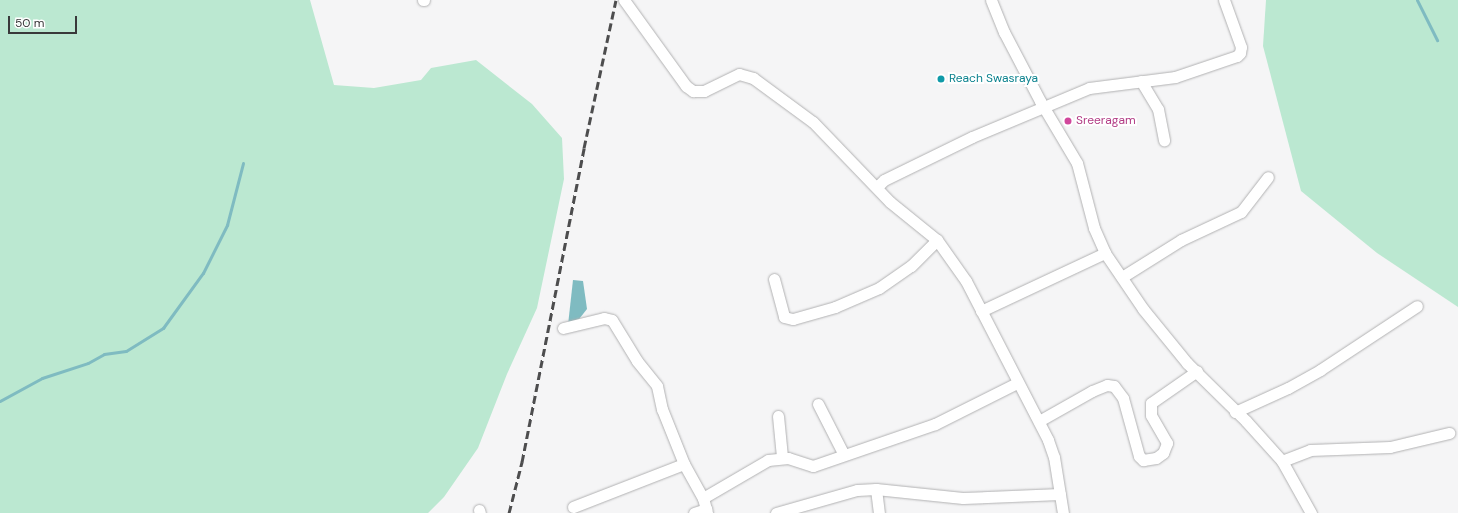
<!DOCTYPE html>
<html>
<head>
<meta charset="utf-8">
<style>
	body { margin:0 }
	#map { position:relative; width:1458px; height:513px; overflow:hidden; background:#f5f5f6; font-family:"DM Sans",sans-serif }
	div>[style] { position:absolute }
	.green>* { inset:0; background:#bbe8d1 }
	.water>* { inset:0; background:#7fbbc1 }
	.stream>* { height:3px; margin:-1.5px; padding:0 1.5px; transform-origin:1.5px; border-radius:1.5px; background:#7fbbc1 }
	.roads { filter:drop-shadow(0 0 1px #b1b1b2) drop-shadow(0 0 1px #b1b1b2) }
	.minor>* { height:11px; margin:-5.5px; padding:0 5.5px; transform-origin:5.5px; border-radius:5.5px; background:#fff }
	.rail>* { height:3px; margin-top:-1.5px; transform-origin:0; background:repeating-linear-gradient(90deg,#4d4d4e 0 8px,transparent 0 12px) }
	.dots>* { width:11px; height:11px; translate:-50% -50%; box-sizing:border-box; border:2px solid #fff; border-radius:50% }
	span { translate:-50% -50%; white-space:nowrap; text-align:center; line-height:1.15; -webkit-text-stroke:4px #fff; paint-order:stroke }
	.culture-label { font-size:12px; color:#0d838f }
	.left { translate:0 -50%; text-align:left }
	.hotel-label { font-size:12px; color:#b23c85 }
	.scale { position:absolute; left:8px; top:16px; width:69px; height:18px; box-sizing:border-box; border:2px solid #39393a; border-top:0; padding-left:5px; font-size:12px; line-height:14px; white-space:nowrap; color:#39393a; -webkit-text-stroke:3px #fff; paint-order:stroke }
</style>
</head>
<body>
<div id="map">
	<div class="green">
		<i style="clip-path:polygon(0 0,310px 0,334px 85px,374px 88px,421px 80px,431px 68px,476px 60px,532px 104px,562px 138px,564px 179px,537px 308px,507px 374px,478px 448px,444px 497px,428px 513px,0 513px)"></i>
		<i style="clip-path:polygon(1266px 0,1458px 0,1458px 307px,1377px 253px,1301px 191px,1263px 46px)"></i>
	</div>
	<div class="water">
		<i style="clip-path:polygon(573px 280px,583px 281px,587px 309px,576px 323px,568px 325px)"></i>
	</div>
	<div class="stream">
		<i style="left:1417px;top:0;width:45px;rotate:63.4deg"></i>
		<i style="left:0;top:401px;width:48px;rotate:-28.7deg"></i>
		<i style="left:42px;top:378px;width:48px;rotate:-18.1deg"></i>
		<i style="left:88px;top:363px;width:18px;rotate:-29deg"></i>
		<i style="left:104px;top:354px;width:22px;rotate:-8deg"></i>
		<i style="left:126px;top:351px;width:44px;rotate:-31.9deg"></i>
		<i style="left:163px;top:328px;width:68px;rotate:-54deg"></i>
		<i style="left:203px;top:273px;width:54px;rotate:-63.4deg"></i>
		<i style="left:227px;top:225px;width:64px;rotate:-75.5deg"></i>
	</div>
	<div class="roads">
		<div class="minor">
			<i style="left:423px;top:0;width:1px"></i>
			<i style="left:624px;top:0;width:106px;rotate:54.2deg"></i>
			<i style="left:686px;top:86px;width:9px;rotate:36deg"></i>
			<i style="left:693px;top:91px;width:11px"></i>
			<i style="left:704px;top:91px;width:39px;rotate:-26deg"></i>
			<i style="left:739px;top:74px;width:15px;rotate:16deg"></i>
			<i style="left:753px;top:78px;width:74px;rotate:36.3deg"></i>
			<i style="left:813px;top:122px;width:111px;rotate:46.1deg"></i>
			<i style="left:890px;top:202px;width:60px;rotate:39deg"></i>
			<i style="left:937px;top:240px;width:50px;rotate:54.7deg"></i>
			<i style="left:966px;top:281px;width:179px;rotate:62.7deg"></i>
			<i style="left:1048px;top:440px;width:18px;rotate:71deg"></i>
			<i style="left:1054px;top:457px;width:57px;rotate:80.9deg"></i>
			<i style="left:991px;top:0;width:35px;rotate:68deg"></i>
			<i style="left:1004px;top:32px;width:78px;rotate:62.4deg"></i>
			<i style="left:1040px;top:101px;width:72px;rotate:59.2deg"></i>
			<i style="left:1077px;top:163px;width:67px;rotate:75.3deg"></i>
			<i style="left:1094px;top:228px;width:27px;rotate:66deg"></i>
			<i style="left:1105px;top:253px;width:68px;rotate:55.8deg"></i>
			<i style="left:1143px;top:309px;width:70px;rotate:50.8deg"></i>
			<i style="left:1187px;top:363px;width:83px;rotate:44.5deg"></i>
			<i style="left:1246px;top:421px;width:54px;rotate:48deg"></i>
			<i style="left:1282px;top:461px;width:60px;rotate:60.9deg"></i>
			<i style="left:1141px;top:81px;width:33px;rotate:59deg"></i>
			<i style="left:1158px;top:109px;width:32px;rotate:79deg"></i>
			<i style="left:877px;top:187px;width:10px;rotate:-45deg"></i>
			<i style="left:884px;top:180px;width:98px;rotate:-26deg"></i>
			<i style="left:972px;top:137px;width:127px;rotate:-22.7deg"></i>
			<i style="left:1089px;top:88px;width:87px;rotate:-7.3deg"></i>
			<i style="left:1175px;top:77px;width:65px;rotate:-18.7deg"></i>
			<i style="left:1237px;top:56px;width:4px;rotate:-45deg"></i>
			<i style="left:1240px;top:53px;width:6px;rotate:-81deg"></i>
			<i style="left:1241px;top:47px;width:50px;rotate:-109.9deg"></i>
			<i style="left:1122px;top:277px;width:70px;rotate:-32.1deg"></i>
			<i style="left:1181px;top:240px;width:66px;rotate:-25deg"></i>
			<i style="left:1241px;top:212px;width:44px;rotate:-52.4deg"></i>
			<i style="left:774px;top:279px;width:39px;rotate:75deg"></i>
			<i style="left:784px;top:317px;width:9px;rotate:13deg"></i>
			<i style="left:793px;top:319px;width:44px;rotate:-15.9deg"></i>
			<i style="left:835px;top:307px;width:48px;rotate:-23.4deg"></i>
			<i style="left:879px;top:288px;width:39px;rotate:-35deg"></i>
			<i style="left:911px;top:266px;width:37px;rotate:-45deg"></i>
			<i style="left:981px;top:311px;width:137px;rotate:-25.1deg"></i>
			<i style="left:563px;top:328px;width:42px;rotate:-13.7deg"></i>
			<i style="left:604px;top:318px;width:8px;rotate:14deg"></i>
			<i style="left:612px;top:320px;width:48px;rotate:58.6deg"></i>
			<i style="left:637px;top:361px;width:32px;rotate:51deg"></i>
			<i style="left:657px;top:386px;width:24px;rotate:78deg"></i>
			<i style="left:662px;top:409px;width:59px;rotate:68.2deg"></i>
			<i style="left:684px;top:464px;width:39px;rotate:61deg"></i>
			<i style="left:703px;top:498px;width:16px;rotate:75deg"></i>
			<i style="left:818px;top:404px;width:57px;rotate:63deg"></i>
			<i style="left:1235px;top:412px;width:58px;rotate:-24.4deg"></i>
			<i style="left:1288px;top:388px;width:37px;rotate:-29deg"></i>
			<i style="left:1320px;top:370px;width:116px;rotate:-33.4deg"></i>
			<i style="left:778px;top:416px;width:41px;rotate:84.4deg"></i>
			<i style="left:1039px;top:421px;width:61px;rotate:-29.5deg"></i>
			<i style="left:1092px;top:391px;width:16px;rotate:-22deg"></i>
			<i style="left:1107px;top:385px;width:7px;rotate:8deg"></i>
			<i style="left:1114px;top:386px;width:15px;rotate:53deg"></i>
			<i style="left:1123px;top:398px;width:60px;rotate:74.6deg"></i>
			<i style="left:1139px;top:456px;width:6px;rotate:45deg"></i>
			<i style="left:1143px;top:460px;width:13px;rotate:-9deg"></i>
			<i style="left:1156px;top:458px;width:9px;rotate:-36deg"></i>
			<i style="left:1163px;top:453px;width:11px;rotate:-68deg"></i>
			<i style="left:1167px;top:443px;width:32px;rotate:-120deg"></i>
			<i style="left:1151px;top:415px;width:12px;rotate:-90deg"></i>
			<i style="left:1151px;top:403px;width:56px;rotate:-34.8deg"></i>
			<i style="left:1282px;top:461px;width:30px;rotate:-21deg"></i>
			<i style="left:1310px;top:450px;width:80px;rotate:-2.1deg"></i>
			<i style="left:1390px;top:447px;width:61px;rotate:-13.3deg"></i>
			<i style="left:876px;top:489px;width:24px;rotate:83deg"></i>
			<i style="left:703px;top:498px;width:75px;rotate:-30.3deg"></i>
			<i style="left:768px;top:460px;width:20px;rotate:-6deg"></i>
			<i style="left:788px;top:458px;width:26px;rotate:18deg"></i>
			<i style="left:813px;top:466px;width:129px;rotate:-19deg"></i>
			<i style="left:935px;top:424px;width:92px;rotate:-26.6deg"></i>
			<i style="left:573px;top:507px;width:119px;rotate:-21.2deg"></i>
			<i style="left:479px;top:510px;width:3px;rotate:72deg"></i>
			<i style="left:694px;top:513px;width:13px;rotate:-18deg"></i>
			<i style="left:776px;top:513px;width:84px;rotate:-15.9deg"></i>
			<i style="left:857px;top:490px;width:19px;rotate:-3deg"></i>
			<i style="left:876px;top:489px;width:87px;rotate:5.9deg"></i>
			<i style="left:963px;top:498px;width:97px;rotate:-2.4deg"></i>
		</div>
	</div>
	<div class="rail">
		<i style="left:509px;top:513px;width:53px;rotate:-75.7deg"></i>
		<i style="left:522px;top:462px;width:320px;rotate:-78.8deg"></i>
		<i style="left:584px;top:148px;width:151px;rotate:-77.8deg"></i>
	</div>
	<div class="dots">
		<i style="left:941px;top:79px;background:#0f9aa8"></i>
		<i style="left:1068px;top:121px;background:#d1479c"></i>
	</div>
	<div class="culture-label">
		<span class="left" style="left:949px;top:79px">Reach Swasraya</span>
	</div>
	<div class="hotel-label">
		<span class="left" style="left:1076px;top:121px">Sreeragam</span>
	</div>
	<div class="scale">50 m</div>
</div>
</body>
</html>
